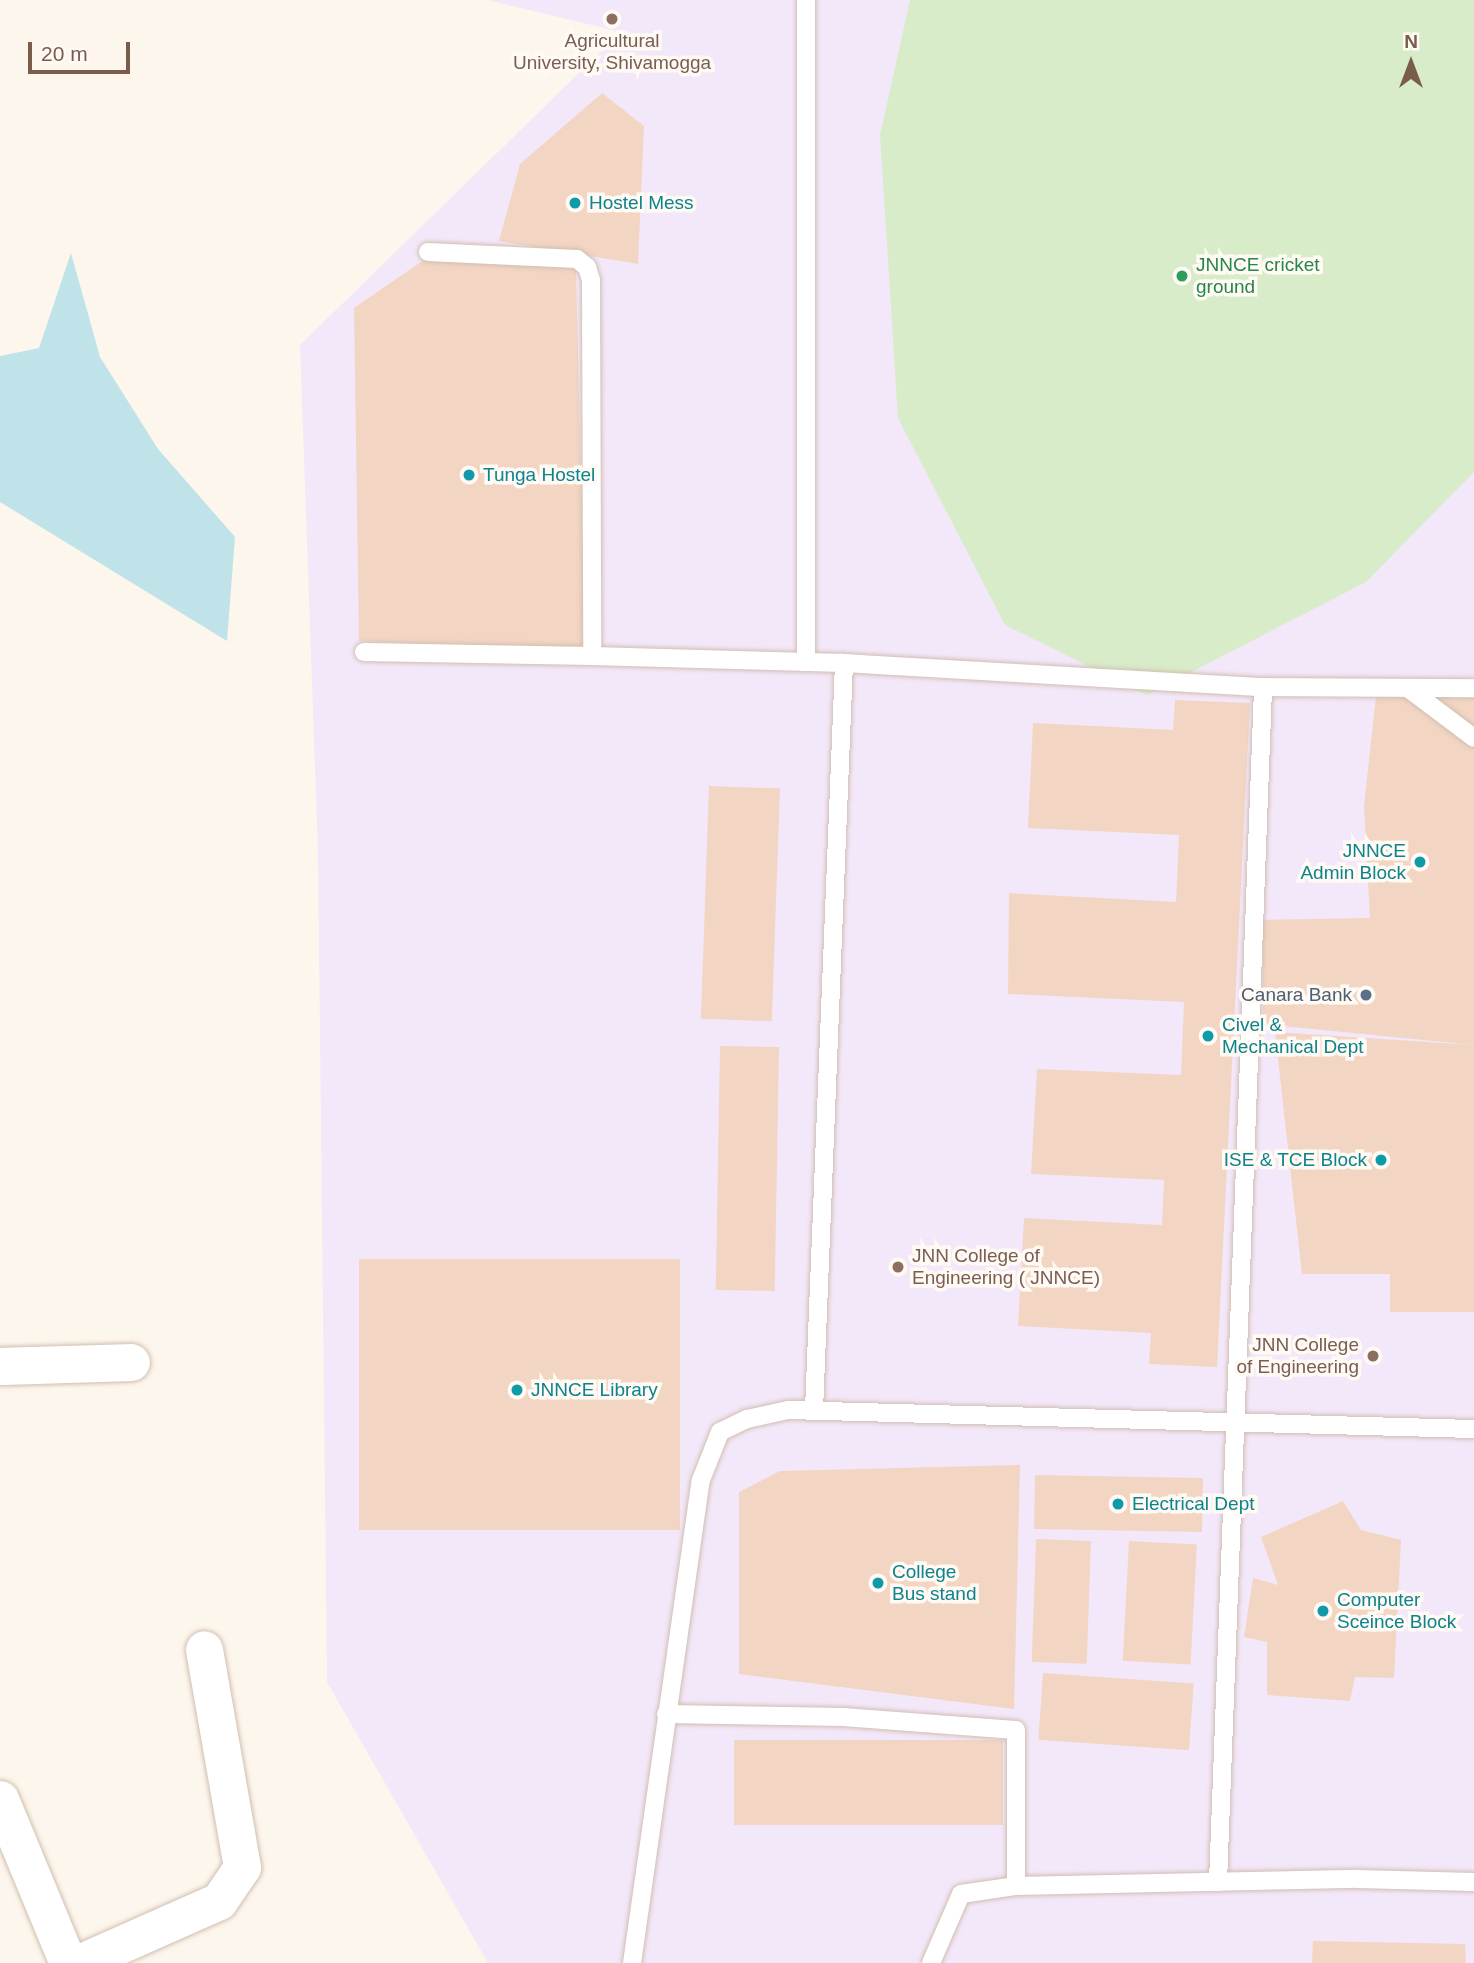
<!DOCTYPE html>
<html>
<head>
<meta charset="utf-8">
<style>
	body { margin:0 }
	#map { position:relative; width:1474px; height:1963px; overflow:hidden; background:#fdf6ec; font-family:Arial,sans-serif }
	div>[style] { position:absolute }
	.education>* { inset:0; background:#f3e8fa }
	.green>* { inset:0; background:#d8ecc9 }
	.water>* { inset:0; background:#bfe3e8 }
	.building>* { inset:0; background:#f3d5c3; transform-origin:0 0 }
	.roads { filter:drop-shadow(0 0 2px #d1beb0) drop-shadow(0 0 2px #d1beb0) }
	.lane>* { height:18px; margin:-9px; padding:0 9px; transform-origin:9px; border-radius:9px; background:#fff }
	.street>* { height:37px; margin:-18.5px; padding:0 18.5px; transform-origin:18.5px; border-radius:18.5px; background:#fff }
	.dots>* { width:19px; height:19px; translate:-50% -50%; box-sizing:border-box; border:4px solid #fffaf3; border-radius:50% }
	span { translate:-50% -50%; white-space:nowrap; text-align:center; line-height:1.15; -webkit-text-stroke:7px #fffaf3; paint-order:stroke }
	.education-label { font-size:19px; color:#785e54 }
	.left { translate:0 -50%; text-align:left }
	.right { translate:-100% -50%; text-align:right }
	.culture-label { font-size:19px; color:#0d838f }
	.leisure-label { font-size:19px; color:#27864d }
	.service-label { font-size:19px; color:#4e5e75 }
	.north { position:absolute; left:1376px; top:28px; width:70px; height:70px; -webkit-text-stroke:5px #fffaf3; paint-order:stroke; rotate:0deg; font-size:19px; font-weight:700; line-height:28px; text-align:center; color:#7a5c4d }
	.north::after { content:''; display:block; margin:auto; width:24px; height:32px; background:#7a5c4d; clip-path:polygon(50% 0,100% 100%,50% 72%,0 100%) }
	.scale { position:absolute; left:28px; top:42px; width:102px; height:32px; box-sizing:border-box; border:4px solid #7a5c4d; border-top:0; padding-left:9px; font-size:21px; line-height:24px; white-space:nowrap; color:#7a5c4d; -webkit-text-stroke:5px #fffaf3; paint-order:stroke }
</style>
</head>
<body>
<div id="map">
	<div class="education">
		<i style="clip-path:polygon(487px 0,1474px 0,1474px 1963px,488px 1963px,327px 1682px,318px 853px,300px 345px,621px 32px)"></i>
	</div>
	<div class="green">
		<i style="clip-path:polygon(910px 0,1474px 0,1474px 472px,1366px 582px,1147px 695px,1005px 625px,898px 418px,880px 135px)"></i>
	</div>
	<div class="water">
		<i style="clip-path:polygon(71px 253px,100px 357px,158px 449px,235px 537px,227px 641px,0 502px,0 356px,39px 348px)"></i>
	</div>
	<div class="building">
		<i style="clip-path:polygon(602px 93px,644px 126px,638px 264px,499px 241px,520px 164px)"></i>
		<i style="clip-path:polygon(431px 255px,576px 267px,585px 650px,359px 641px,354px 308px)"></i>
		<i style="clip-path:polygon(1376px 696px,1474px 698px,1474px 1045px,1263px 1024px,1263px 920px,1370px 918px,1364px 806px)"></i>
		<i style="clip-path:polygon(1175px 700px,1250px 703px,1217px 1367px,1149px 1364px,1151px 1333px,1018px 1326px,1024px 1218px,1162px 1225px,1164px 1180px,1031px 1174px,1037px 1069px,1181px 1075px,1184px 1002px,1008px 994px,1009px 893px,1176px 902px,1179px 835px,1028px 828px,1033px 723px,1173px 730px)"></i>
		<i style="left:709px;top:786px;width:71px;height:233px;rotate:2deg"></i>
		<i style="clip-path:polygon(1275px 1032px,1474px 1045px,1474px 1312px,1390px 1312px,1390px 1274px,1302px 1274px)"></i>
		<i style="left:720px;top:1046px;width:59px;height:244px;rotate:1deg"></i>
		<i style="left:359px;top:1259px;width:321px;height:271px"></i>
		<i style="clip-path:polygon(1020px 1465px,1014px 1709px,739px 1674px,739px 1492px,780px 1471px)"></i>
		<i style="left:1035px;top:1475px;width:168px;height:54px;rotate:1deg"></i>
		<i style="clip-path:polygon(1343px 1501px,1361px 1530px,1401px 1540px,1394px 1678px,1355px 1677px,1350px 1701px,1267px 1695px,1267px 1642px,1244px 1637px,1253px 1578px,1278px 1585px,1261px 1537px)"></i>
		<i style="left:1036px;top:1539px;width:55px;height:123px;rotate:2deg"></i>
		<i style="left:1129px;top:1541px;width:68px;height:120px;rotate:3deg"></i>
		<i style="left:1043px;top:1673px;width:151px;height:67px;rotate:4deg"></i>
		<i style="left:734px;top:1740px;width:269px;height:85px"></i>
		<i style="clip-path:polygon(1313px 1941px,1465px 1944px,1466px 1963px,1312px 1963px)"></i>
	</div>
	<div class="roads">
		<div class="lane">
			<i style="left:428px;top:252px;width:149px;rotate:2.7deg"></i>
			<i style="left:577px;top:259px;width:13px;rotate:39deg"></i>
			<i style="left:587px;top:267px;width:14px;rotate:73deg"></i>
			<i style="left:591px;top:280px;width:376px;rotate:89.8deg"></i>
			<i style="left:592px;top:656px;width:252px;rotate:1.6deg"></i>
			<i style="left:844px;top:663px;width:420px;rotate:3.3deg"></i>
			<i style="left:364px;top:652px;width:228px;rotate:1deg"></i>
			<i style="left:806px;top:662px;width:662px;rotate:-90deg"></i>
			<i style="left:1409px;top:689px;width:81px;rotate:37deg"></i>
			<i style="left:814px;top:1410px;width:748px;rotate:-87.7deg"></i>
			<i style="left:666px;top:1714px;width:177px;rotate:1deg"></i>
			<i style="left:843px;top:1717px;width:173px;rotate:4.3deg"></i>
			<i style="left:1016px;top:1730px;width:156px;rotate:90deg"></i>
			<i style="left:1218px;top:1882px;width:1196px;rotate:-87.84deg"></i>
			<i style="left:1263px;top:687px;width:211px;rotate:0.3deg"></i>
			<i style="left:632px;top:1963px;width:488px;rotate:-81.9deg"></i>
			<i style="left:701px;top:1480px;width:52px;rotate:-68.4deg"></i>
			<i style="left:720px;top:1432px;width:30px;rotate:-26deg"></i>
			<i style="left:747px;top:1419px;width:42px;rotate:-12.4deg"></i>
			<i style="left:788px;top:1410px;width:686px;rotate:1.59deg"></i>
			<i style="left:931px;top:1963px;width:75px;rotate:-66.5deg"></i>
			<i style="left:961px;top:1894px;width:56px;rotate:-8.3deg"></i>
			<i style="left:1016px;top:1886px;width:342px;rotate:-1.2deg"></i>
			<i style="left:1358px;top:1879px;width:116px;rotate:1.5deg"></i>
		</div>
		<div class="street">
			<i style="left:0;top:1366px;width:131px;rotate:-1.7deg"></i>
			<i style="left:0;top:1799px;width:178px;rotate:67.5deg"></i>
			<i style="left:79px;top:1963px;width:153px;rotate:-23.9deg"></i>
			<i style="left:219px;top:1901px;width:41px;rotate:-55.9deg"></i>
			<i style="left:242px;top:1867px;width:221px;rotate:-99.9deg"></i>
		</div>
	</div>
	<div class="dots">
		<i style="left:612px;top:19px;background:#8d6e63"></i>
		<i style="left:575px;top:203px;background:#0f9aa8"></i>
		<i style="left:1182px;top:276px;background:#2e9e5b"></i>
		<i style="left:469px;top:475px;background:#0f9aa8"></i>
		<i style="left:1420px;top:862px;background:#0f9aa8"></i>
		<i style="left:1366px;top:995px;background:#5c6f8a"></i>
		<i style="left:1208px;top:1036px;background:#0f9aa8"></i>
		<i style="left:1381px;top:1160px;background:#0f9aa8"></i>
		<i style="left:898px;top:1267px;background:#8d6e63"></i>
		<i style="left:1373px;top:1356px;background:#8d6e63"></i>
		<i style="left:517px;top:1390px;background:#0f9aa8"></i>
		<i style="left:1118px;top:1504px;background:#0f9aa8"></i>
		<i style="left:878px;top:1583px;background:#0f9aa8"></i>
		<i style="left:1323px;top:1611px;background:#0f9aa8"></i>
	</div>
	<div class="education-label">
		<span style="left:612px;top:52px">Agricultural<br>University, Shivamogga</span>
		<span class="left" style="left:912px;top:1267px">JNN College of<br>Engineering ( JNNCE)</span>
		<span class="right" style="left:1359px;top:1356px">JNN College<br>of Engineering</span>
	</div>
	<div class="culture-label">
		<span class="left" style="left:589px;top:203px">Hostel Mess</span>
		<span class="left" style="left:483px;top:475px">Tunga Hostel</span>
		<span class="right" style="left:1406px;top:862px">JNNCE<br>Admin Block</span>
		<span class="left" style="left:1222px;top:1036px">Civel &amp;<br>Mechanical Dept</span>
		<span class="right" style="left:1367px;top:1160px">ISE &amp; TCE Block</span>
		<span class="left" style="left:531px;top:1390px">JNNCE Library</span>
		<span class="left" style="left:1132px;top:1504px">Electrical Dept</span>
		<span class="left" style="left:892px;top:1583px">College<br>Bus stand</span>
		<span class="left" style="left:1337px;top:1611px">Computer<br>Sceince Block</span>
	</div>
	<div class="leisure-label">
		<span class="left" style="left:1196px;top:276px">JNNCE cricket<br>ground</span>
	</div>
	<div class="service-label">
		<span class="right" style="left:1352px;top:995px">Canara Bank</span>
	</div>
	<div class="north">N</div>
	<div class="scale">20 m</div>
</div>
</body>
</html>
